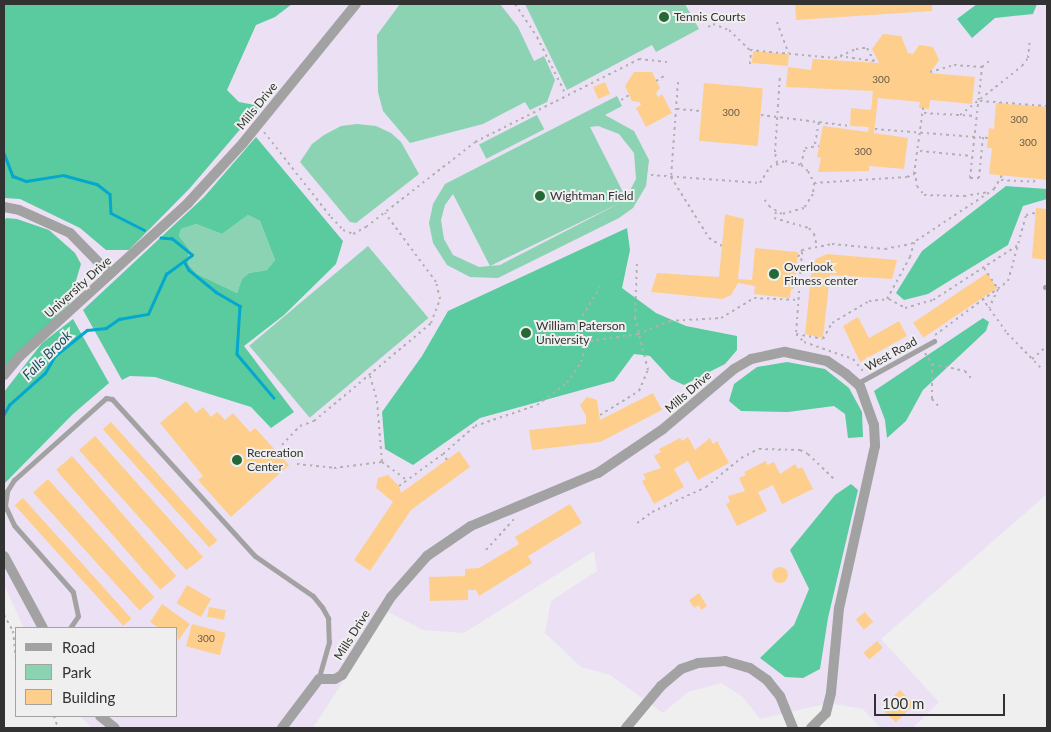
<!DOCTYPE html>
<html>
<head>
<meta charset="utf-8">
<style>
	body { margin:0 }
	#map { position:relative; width:1051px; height:732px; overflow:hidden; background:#efeff0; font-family:Lato,sans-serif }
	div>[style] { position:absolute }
	.education>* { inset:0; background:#ece0f4 }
	.green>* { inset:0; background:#8bd3b2; transform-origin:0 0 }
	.forest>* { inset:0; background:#59cb9e }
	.stream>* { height:2.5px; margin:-1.25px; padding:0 1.25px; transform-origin:1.25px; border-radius:1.25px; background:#04a7ce }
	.building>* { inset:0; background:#fecf8c; transform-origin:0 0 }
	.round { border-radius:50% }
	.path>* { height:2px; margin-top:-1px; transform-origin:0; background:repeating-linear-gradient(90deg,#b1b1b2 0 2.5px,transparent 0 6.5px) }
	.lane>* { height:5px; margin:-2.5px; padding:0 2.5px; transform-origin:2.5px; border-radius:2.5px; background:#a3a2a2 }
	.street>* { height:10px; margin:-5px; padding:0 5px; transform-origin:5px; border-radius:5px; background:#a3a2a2 }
	.dots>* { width:14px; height:14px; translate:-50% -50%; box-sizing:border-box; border:2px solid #efeff0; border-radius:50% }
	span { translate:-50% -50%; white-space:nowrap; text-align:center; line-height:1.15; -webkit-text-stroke:4px #efeff0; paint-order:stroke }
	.number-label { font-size:10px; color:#655949 }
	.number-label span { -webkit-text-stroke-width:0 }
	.poi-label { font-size:12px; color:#323233 }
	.left { translate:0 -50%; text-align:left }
	.street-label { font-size:12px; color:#323233 }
	.water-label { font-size:14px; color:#1a4f60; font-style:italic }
	.frame { position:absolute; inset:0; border:5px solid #323233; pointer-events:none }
	.legend { position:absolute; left:15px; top:627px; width:162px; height:90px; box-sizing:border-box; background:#efeff0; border:1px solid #a3a3a4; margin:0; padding:6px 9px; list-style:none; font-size:15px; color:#323233 }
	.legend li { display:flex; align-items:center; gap:10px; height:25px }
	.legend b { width:25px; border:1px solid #a3a3a4 }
	.scale { position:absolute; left:874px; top:694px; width:131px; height:22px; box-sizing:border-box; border:2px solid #323233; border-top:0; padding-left:6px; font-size:15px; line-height:18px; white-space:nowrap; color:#323233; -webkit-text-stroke:4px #efeff0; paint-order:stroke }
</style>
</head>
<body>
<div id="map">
	<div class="education">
		<i style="clip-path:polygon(165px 4px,1047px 4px,1047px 494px,881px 639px,939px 702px,913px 728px,881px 728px,863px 709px,829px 703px,760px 719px,742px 696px,721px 683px,688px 692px,663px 713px,610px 675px,581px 667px,545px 633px,551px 601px,597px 571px,594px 551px,464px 633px,423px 630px,388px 612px,313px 728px,91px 727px,80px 716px,176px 716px,176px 628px,24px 628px,4px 585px,4px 81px)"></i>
	</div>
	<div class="green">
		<i style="clip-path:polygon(400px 4px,500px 4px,518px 27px,534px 61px,544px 56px,555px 80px,547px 102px,530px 110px,525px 102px,483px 124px,410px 143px,383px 111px,378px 92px,377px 35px)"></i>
		<i style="clip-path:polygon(525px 4px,685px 4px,699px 29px,656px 52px,652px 45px,567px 90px)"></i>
		<i style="clip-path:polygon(evenodd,617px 96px,622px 106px,605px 115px,634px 131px,649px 160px,646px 186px,633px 208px,619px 218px,498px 278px,470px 277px,447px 265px,433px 243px,429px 223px,433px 204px,445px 184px,617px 96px,598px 126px,619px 134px,634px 153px,636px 179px,626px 198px,590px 127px,598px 126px,617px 96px,453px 194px,490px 266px,622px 202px,500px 265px,479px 267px,453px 255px,444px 239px,441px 220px,445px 205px,453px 194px)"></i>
		<i style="left:537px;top:115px;width:16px;height:65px;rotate:63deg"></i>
		<i style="clip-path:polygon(357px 124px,376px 126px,391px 133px,401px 142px,419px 174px,356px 223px,350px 222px,300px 162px,312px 144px,324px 135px,341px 126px)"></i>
		<i style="clip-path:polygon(248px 215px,260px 221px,275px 260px,267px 270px,249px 273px,242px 279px,237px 293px,197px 274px,188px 264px,189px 249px,179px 236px,181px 229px,196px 224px,222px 234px)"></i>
		<i style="left:368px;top:246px;width:94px;height:155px;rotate:50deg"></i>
	</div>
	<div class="forest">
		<i style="clip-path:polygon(4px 4px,292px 4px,275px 17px,256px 25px,227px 90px,239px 102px,260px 106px,190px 188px,129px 250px,106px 250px,80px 228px,20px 199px,4px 198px)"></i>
		<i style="clip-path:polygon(977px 4px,1037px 4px,1033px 14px,995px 18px,972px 38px,957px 19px)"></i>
		<i style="clip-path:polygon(evenodd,256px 137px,343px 241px,336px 264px,284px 315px,244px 346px,294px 412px,271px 428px,251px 407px,155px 377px,130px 376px,122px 380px,83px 310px,204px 197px,256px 137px,248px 215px,260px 221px,275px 260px,267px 270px,249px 273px,242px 279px,237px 293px,197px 274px,188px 264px,189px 249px,179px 236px,181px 229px,196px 224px,222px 234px,248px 215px)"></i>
		<i style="clip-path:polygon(1006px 186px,1047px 189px,1047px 199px,1023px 206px,1008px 245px,928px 294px,904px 300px,896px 293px,922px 251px)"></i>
		<i style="clip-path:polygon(6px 218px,17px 219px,49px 230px,75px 253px,81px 264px,69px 304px,4px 370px,4px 222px)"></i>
		<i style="clip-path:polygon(627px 228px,630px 250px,622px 288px,656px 313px,686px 326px,737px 336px,737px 350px,725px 364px,684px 385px,671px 379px,650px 356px,634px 354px,614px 381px,480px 418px,413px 465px,385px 449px,382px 412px,422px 356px,448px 311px)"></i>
		<i style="clip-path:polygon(983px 318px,989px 322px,986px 331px,923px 390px,906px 421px,887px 438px,885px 420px,874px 391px)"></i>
		<i style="clip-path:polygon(73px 319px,109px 383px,73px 414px,4px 484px,4px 392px,42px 343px)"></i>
		<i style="clip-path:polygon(787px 362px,825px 369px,849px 388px,862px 412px,863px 437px,848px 438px,845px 414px,834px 406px,788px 412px,741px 411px,729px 401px,734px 384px,757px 367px)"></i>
		<i style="clip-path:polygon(851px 484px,858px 490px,828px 618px,820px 669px,803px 678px,785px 677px,760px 658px,794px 625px,809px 589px,790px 550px,835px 495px)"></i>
	</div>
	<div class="stream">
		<i style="left:4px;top:153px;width:25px;rotate:69deg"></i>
		<i style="left:13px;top:176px;width:14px;rotate:21deg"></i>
		<i style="left:26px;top:181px;width:37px;rotate:-9deg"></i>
		<i style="left:63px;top:175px;width:35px;rotate:15deg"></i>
		<i style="left:97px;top:184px;width:16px;rotate:38deg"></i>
		<i style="left:110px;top:194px;width:19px;rotate:87deg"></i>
		<i style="left:111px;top:213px;width:37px;rotate:27deg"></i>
		<i style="left:184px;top:261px;width:10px;rotate:61deg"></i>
		<i style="left:189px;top:270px;width:35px;rotate:39deg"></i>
		<i style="left:216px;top:292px;width:28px;rotate:30deg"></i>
		<i style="left:240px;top:306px;width:48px;rotate:93.6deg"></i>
		<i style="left:237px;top:354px;width:57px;rotate:49.9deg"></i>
		<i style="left:4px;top:414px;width:10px;rotate:-61deg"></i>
		<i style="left:9px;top:405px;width:48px;rotate:-41.6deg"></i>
		<i style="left:45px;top:373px;width:20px;rotate:-60deg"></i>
		<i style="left:55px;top:356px;width:41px;rotate:-39.1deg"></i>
		<i style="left:87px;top:330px;width:19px;rotate:-6deg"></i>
		<i style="left:106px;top:328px;width:16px;rotate:-35deg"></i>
		<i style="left:119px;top:319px;width:29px;rotate:-10deg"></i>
		<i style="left:148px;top:314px;width:44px;rotate:-65.8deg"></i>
		<i style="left:166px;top:274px;width:32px;rotate:-36deg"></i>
		<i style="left:192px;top:255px;width:26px;rotate:-141deg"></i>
		<i style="left:172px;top:239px;width:11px;rotate:-175deg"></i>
	</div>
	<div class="building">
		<i style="clip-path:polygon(795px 4px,932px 4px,932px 11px,796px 20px)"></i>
		<i style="clip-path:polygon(883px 34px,901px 36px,908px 53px,913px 54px,919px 45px,933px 47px,939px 60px,930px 73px,975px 77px,972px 104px,930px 100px,929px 109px,919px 108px,920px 102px,878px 98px,874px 133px,908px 138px,904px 169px,869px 166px,869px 171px,818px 172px,821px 158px,817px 157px,823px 126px,868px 132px,869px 127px,850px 126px,851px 108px,871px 110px,873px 91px,786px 87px,788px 67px,811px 70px,813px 59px,879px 63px,872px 49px)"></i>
		<i style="left:753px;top:51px;width:36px;height:12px;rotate:5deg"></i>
		<i style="clip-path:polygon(634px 72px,652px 72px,660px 88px,656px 93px,658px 97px,662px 94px,672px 113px,646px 127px,636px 108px,641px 105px,639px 102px,632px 101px,625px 86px)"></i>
		<i style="left:605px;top:82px;width:13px;height:13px;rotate:67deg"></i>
		<i style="left:704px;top:83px;width:59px;height:58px;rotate:5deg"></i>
		<i style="clip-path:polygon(996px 103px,1047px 107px,1047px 180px,989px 174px,992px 148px,987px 148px,989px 128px,994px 129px)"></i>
		<i style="clip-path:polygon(1036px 208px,1047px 209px,1047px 260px,1032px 258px)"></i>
		<i style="clip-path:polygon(725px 214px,744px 219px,738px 279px,752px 280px,755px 248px,798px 252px,794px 289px,791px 289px,790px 298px,754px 294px,755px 286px,738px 283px,731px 295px,722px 299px,651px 292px,657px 273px,719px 277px)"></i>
		<i style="clip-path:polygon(827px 254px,897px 260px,892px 279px,830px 275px,823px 338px,805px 334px,812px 267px,816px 259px)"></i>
		<i style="left:987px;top:273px;width:18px;height:89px;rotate:56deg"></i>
		<i style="clip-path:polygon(858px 317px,869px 338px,899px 321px,907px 336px,860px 362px,843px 326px)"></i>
		<i style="clip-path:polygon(653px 393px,662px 410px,600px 442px,532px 450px,529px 430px,586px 424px,586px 416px,580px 405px,587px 397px,597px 400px,600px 420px)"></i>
		<i style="clip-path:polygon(186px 401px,196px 413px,203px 407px,211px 417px,217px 412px,225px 420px,233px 413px,250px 432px,255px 428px,289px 465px,231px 517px,198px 480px,203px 476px,160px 423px)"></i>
		<i style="left:111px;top:422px;width:159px;height:11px;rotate:48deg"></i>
		<i style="clip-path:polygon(95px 436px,203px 557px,195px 564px,186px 570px,79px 450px)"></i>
		<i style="clip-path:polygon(688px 437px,695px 450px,710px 438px,713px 444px,717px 441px,729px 463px,698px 480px,688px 461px,674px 469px,684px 487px,654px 504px,642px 481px,646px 479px,643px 474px,661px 468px,654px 456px,661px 452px,659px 449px,680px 438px,682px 441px)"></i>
		<i style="clip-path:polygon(459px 451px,470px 467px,411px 510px,370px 571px,354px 560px,393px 502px,376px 488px,378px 478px,388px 475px,399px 486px,401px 493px)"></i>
		<i style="left:72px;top:456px;width:159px;height:21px;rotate:49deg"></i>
		<i style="clip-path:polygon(766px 461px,767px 465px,774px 462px,780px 474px,795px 464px,798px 469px,802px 467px,813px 489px,782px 504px,773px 485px,758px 492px,767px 511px,737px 526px,726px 504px,730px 502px,728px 496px,745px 491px,739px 478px,746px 475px,744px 472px)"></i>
		<i style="left:48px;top:479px;width:159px;height:20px;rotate:48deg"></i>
		<i style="left:23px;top:498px;width:162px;height:11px;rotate:48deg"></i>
		<i style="clip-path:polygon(570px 504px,582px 523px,528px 556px,532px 563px,479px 596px,476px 590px,468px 590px,468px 600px,430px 601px,429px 577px,465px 576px,465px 569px,479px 568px,519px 544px,515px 537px)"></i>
		<i class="round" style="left:772px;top:567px;width:16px;height:16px"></i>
		<i style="left:187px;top:585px;width:28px;height:21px;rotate:30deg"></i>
		<i style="clip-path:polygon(699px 593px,707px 606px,701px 610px,699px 605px,694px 608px,689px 600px)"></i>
		<i style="clip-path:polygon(162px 604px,190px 624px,178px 641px,176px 628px,159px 628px,150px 622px)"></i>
		<i style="left:209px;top:607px;width:17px;height:10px;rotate:10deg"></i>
		<i style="left:865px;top:612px;width:13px;height:12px;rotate:51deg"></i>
		<i style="left:192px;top:624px;width:35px;height:23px;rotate:15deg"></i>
		<i style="left:877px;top:641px;width:9px;height:18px;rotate:49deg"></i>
		<i style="left:900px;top:690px;width:20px;height:26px;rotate:45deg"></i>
	</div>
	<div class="path">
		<i style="left:515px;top:4px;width:40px;rotate:56deg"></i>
		<i style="left:537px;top:37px;width:65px;rotate:63.4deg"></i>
		<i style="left:777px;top:22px;width:33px;rotate:70deg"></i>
		<i style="left:708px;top:27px;width:6px;rotate:-31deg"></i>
		<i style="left:713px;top:24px;width:17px;rotate:21deg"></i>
		<i style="left:729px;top:30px;width:29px;rotate:44deg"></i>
		<i style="left:750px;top:50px;width:85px;rotate:5.4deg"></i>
		<i style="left:835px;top:58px;width:5px;rotate:-22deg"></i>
		<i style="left:840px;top:56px;width:17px;rotate:-24deg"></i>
		<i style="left:856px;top:49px;width:7px;rotate:-8deg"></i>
		<i style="left:863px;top:48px;width:4px"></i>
		<i style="left:867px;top:48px;width:15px;rotate:62deg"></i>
		<i style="left:874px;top:61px;width:34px;rotate:-172deg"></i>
		<i style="left:750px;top:64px;width:14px;rotate:-86deg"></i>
		<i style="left:930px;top:72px;width:25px;rotate:-16deg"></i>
		<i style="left:954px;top:65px;width:28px;rotate:4deg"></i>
		<i style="left:656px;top:81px;width:13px;rotate:-32deg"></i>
		<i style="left:678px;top:82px;width:95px;rotate:94.2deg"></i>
		<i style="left:671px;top:177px;width:72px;rotate:58.1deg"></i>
		<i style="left:709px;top:238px;width:15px;rotate:32deg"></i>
		<i style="left:621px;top:100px;width:9px;rotate:-32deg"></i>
		<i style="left:980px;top:101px;width:67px;rotate:4.3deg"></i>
		<i style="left:677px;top:109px;width:24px;rotate:5deg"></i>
		<i style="left:924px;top:113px;width:52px;rotate:3.3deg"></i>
		<i style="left:761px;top:115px;width:90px;rotate:7deg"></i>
		<i style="left:960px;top:115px;width:79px;rotate:-38.3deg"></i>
		<i style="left:1022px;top:66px;width:10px;rotate:-53deg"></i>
		<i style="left:1028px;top:58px;width:19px;rotate:-84deg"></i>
		<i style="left:875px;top:129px;width:113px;rotate:4.6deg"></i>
		<i style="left:264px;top:132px;width:108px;rotate:51.8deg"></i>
		<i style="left:331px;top:217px;width:18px;rotate:47deg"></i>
		<i style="left:343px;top:230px;width:11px;rotate:22deg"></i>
		<i style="left:353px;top:234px;width:15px;rotate:-28deg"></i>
		<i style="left:366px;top:227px;width:138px;rotate:-37.9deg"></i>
		<i style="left:475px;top:142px;width:184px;rotate:-26.8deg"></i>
		<i style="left:639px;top:59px;width:28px;rotate:6deg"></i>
		<i style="left:983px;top:137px;width:41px;rotate:95.6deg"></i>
		<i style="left:979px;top:178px;width:9px;rotate:180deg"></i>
		<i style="left:970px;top:178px;width:112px;rotate:-83.8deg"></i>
		<i style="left:982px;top:67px;width:13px;rotate:-39deg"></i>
		<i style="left:815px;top:144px;width:23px;rotate:-80deg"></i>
		<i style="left:920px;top:151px;width:52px;rotate:5.5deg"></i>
		<i style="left:777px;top:163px;width:11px;rotate:-100deg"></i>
		<i style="left:775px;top:152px;width:77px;rotate:-86.3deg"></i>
		<i style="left:801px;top:165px;width:17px;rotate:-77deg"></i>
		<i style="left:805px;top:148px;width:14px;rotate:-8deg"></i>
		<i style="left:915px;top:172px;width:14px;rotate:82deg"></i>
		<i style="left:917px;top:186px;width:11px;rotate:52deg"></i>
		<i style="left:924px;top:195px;width:40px;rotate:1.4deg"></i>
		<i style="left:964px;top:196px;width:24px;rotate:-9deg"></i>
		<i style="left:651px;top:175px;width:109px;rotate:4.2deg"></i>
		<i style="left:760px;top:183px;width:19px;rotate:-58deg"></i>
		<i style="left:770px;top:167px;width:16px;rotate:-22deg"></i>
		<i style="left:785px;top:161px;width:16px;rotate:14deg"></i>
		<i style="left:801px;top:165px;width:9px;rotate:41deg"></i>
		<i style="left:808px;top:171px;width:13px;rotate:63deg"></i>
		<i style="left:814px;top:183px;width:11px;rotate:95deg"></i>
		<i style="left:813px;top:194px;width:17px;rotate:123deg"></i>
		<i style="left:804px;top:208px;width:23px;rotate:165deg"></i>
		<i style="left:782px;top:214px;width:14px;rotate:-150deg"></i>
		<i style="left:770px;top:207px;width:10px;rotate:-127deg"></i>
		<i style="left:1001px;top:180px;width:33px;rotate:3deg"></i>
		<i style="left:1034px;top:182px;width:4px;rotate:-76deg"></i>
		<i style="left:814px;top:183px;width:93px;rotate:-3.7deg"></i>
		<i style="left:907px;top:177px;width:8px;rotate:-23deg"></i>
		<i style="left:914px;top:174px;width:67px;rotate:-82.2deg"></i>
		<i style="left:776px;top:212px;width:6px;rotate:108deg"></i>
		<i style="left:774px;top:218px;width:36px;rotate:16deg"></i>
		<i style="left:809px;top:228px;width:8px;rotate:50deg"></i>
		<i style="left:814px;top:234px;width:13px;rotate:77deg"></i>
		<i style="left:802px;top:252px;width:82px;rotate:94.2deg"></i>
		<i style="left:796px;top:334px;width:11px;rotate:45deg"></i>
		<i style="left:804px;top:342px;width:52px;rotate:19.1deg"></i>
		<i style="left:853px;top:359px;width:17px;rotate:50deg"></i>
		<i style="left:798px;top:257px;width:8px;rotate:-60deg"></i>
		<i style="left:802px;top:250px;width:31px;rotate:-11deg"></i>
		<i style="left:832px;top:244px;width:53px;rotate:5.4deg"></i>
		<i style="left:885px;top:249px;width:26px;rotate:-11deg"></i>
		<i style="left:911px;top:244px;width:100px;rotate:-33.5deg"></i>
		<i style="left:994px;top:189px;width:16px;rotate:-60deg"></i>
		<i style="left:984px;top:268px;width:25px;rotate:56deg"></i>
		<i style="left:998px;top:289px;width:21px;rotate:115deg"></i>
		<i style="left:982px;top:298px;width:43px;rotate:54.5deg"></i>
		<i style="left:1007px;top:333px;width:49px;rotate:45.8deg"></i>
		<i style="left:887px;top:299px;width:48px;rotate:-61.3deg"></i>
		<i style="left:910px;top:257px;width:15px;rotate:-74deg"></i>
		<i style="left:531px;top:330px;width:54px;rotate:12.8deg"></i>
		<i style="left:584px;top:342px;width:55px;rotate:-8.4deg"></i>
		<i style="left:638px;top:334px;width:35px;rotate:-22deg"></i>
		<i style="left:670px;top:321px;width:51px;rotate:-3.4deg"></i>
		<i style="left:721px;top:318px;width:39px;rotate:-31deg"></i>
		<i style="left:754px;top:298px;width:44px;rotate:2.6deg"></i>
		<i style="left:796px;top:334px;width:27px;rotate:10deg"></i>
		<i style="left:823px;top:339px;width:18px;rotate:-61deg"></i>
		<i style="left:832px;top:323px;width:43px;rotate:-30.7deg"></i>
		<i style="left:869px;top:301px;width:20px;rotate:-6deg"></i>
		<i style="left:889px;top:299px;width:18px;rotate:29deg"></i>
		<i style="left:905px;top:308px;width:29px;rotate:-16deg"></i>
		<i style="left:933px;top:300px;width:101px;rotate:-32.9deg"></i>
		<i style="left:935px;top:335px;width:91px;rotate:-36.5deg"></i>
		<i style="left:1008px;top:281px;width:68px;rotate:-74.7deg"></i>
		<i style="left:1026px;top:215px;width:9px;rotate:-13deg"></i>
		<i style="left:925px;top:353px;width:13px;rotate:58deg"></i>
		<i style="left:932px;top:364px;width:35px;rotate:90deg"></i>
		<i style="left:932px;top:399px;width:12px;rotate:48deg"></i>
		<i style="left:1032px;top:359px;width:20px;rotate:-41deg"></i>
		<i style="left:932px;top:364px;width:34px;rotate:12deg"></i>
		<i style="left:965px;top:371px;width:11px;rotate:49deg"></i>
		<i style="left:370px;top:376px;width:26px;rotate:74deg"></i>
		<i style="left:377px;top:401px;width:61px;rotate:85.3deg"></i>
		<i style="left:600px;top:415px;width:46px;rotate:-31.6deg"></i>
		<i style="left:639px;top:391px;width:23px;rotate:-67deg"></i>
		<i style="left:648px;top:370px;width:54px;rotate:-104deg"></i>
		<i style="left:635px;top:318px;width:56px;rotate:-88deg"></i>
		<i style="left:282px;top:445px;width:26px;rotate:-47deg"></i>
		<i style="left:300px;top:426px;width:15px;rotate:-20deg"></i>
		<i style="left:314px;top:421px;width:153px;rotate:-39.9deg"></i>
		<i style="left:431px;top:323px;width:26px;rotate:-69deg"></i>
		<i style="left:440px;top:299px;width:17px;rotate:-103deg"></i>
		<i style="left:436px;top:282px;width:86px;rotate:-126.5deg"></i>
		<i style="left:447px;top:460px;width:7px;rotate:-124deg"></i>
		<i style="left:443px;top:454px;width:43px;rotate:-41.2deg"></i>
		<i style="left:475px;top:426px;width:65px;rotate:-18.7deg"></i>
		<i style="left:537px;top:405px;width:37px;rotate:-36deg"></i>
		<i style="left:567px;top:383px;width:25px;rotate:-56deg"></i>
		<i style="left:581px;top:362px;width:15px;rotate:-74deg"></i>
		<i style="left:585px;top:348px;width:23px;rotate:-113deg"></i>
		<i style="left:576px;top:327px;width:47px;rotate:-59deg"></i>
		<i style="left:297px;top:464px;width:37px;rotate:6deg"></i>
		<i style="left:334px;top:468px;width:48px;rotate:-7.1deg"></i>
		<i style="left:382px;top:462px;width:32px;rotate:36deg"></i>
		<i style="left:399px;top:486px;width:54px;rotate:-36deg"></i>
		<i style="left:637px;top:523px;width:19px;rotate:-36deg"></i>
		<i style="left:652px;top:512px;width:60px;rotate:-24.8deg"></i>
		<i style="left:706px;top:487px;width:45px;rotate:-39.6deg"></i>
		<i style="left:741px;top:458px;width:20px;rotate:-27deg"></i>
		<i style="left:759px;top:449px;width:41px;rotate:1.4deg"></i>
		<i style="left:800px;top:450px;width:9px;rotate:27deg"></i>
		<i style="left:808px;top:454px;width:39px;rotate:44deg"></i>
		<i style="left:486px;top:550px;width:42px;rotate:-47.9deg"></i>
		<i style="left:4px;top:615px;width:18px;rotate:61deg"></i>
		<i style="left:13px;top:631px;width:28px;rotate:84deg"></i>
		<i style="left:54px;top:716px;width:13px;rotate:72deg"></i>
	</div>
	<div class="lane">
		<i style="left:1045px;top:287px;width:2px"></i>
		<i style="left:858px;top:383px;width:87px;rotate:-28.9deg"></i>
		<i style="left:70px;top:628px;width:14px;rotate:-56deg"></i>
		<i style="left:78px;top:616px;width:25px;rotate:-102deg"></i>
		<i style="left:73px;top:592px;width:89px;rotate:-131.4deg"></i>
		<i style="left:14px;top:525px;width:21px;rotate:-115deg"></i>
		<i style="left:5px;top:506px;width:15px;rotate:-82deg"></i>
		<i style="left:7px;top:491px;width:13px;rotate:-58deg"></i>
		<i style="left:14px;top:480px;width:123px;rotate:-41.7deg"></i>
		<i style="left:106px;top:398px;width:6px;rotate:9deg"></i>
		<i style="left:112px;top:399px;width:212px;rotate:47.7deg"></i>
		<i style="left:255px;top:556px;width:70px;rotate:34.6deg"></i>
		<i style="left:313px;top:596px;width:14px;rotate:51deg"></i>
		<i style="left:322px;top:607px;width:13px;rotate:61deg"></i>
		<i style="left:328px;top:618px;width:24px;rotate:88deg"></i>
		<i style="left:329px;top:642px;width:37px;rotate:106deg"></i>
	</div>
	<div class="street">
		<i style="left:4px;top:207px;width:15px;rotate:11deg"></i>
		<i style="left:19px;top:210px;width:56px;rotate:24.3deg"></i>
		<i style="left:70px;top:233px;width:57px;rotate:45.7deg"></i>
		<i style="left:4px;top:375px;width:25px;rotate:-50deg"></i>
		<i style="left:20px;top:356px;width:227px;rotate:-42.3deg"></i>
		<i style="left:188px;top:203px;width:81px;rotate:-47.5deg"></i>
		<i style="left:243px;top:143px;width:179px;rotate:-50.9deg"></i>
		<i style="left:4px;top:556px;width:82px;rotate:61.6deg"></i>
		<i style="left:100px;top:716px;width:19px;rotate:39deg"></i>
		<i style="left:282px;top:728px;width:61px;rotate:-52.9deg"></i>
		<i style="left:319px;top:679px;width:16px"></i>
		<i style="left:335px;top:679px;width:8px;rotate:-30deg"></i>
		<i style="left:342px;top:675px;width:92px;rotate:-57.9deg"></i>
		<i style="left:391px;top:597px;width:55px;rotate:-48.7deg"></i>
		<i style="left:427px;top:556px;width:53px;rotate:-34.3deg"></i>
		<i style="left:471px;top:526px;width:138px;rotate:-22.7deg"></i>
		<i style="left:598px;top:473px;width:78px;rotate:-34.1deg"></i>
		<i style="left:663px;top:429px;width:93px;rotate:-40.2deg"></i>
		<i style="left:734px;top:369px;width:20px;rotate:-30deg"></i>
		<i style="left:751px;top:359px;width:35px;rotate:-12deg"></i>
		<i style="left:785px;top:352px;width:43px;rotate:12.1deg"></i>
		<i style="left:827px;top:361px;width:23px;rotate:34deg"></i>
		<i style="left:846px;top:374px;width:18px;rotate:41deg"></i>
		<i style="left:860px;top:386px;width:41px;rotate:70.3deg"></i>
		<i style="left:874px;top:425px;width:21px;rotate:87deg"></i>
		<i style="left:875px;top:446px;width:166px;rotate:102.5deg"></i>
		<i style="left:839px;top:608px;width:85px;rotate:95.4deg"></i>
		<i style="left:831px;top:693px;width:21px;rotate:104deg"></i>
		<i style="left:826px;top:713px;width:21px;rotate:135deg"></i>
		<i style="left:626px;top:728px;width:55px;rotate:-50.2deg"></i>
		<i style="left:661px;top:686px;width:26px;rotate:-40deg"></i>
		<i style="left:681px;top:669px;width:18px;rotate:-19deg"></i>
		<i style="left:698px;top:663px;width:27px;rotate:-4deg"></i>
		<i style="left:725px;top:661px;width:26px;rotate:16deg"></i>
		<i style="left:750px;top:668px;width:21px;rotate:35deg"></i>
		<i style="left:767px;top:680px;width:21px;rotate:51deg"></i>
		<i style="left:780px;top:696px;width:35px;rotate:68deg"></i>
	</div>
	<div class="dots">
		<i style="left:664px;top:17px;background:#246934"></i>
		<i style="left:540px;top:196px;background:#246934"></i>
		<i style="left:774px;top:274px;background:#246934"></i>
		<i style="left:526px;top:333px;background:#246934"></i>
		<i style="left:237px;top:460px;background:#246934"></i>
	</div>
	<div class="number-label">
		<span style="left:881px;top:80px">300</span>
		<span style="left:731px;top:113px">300</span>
		<span style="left:1019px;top:120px">300</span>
		<span style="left:1028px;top:143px">300</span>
		<span style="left:863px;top:152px">300</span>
		<span style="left:206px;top:639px">300</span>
	</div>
	<div class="poi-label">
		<span class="left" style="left:674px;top:17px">Tennis Courts</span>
		<span class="left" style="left:550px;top:196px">Wightman Field</span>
		<span class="left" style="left:784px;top:274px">Overlook<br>Fitness center</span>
		<span class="left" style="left:536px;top:333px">William Paterson<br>University</span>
		<span class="left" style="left:247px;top:460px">Recreation<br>Center</span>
	</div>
	<div class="street-label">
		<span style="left:257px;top:106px;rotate:-51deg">Mills Drive</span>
		<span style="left:78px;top:287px;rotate:-42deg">University Drive</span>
		<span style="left:891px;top:354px;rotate:-29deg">West Road</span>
		<span style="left:688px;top:392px;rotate:-41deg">Mills Drive</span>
		<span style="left:352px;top:635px;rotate:-58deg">Mills Drive</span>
	</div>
	<div class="water-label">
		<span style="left:47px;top:355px;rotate:-45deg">Falls Brook</span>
	</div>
	<div class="frame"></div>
	<ul class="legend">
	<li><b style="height:6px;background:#a3a2a2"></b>Road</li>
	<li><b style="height:14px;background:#8bd3b2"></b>Park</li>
	<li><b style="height:14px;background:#fecf8c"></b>Building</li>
	</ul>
	<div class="scale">100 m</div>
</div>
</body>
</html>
